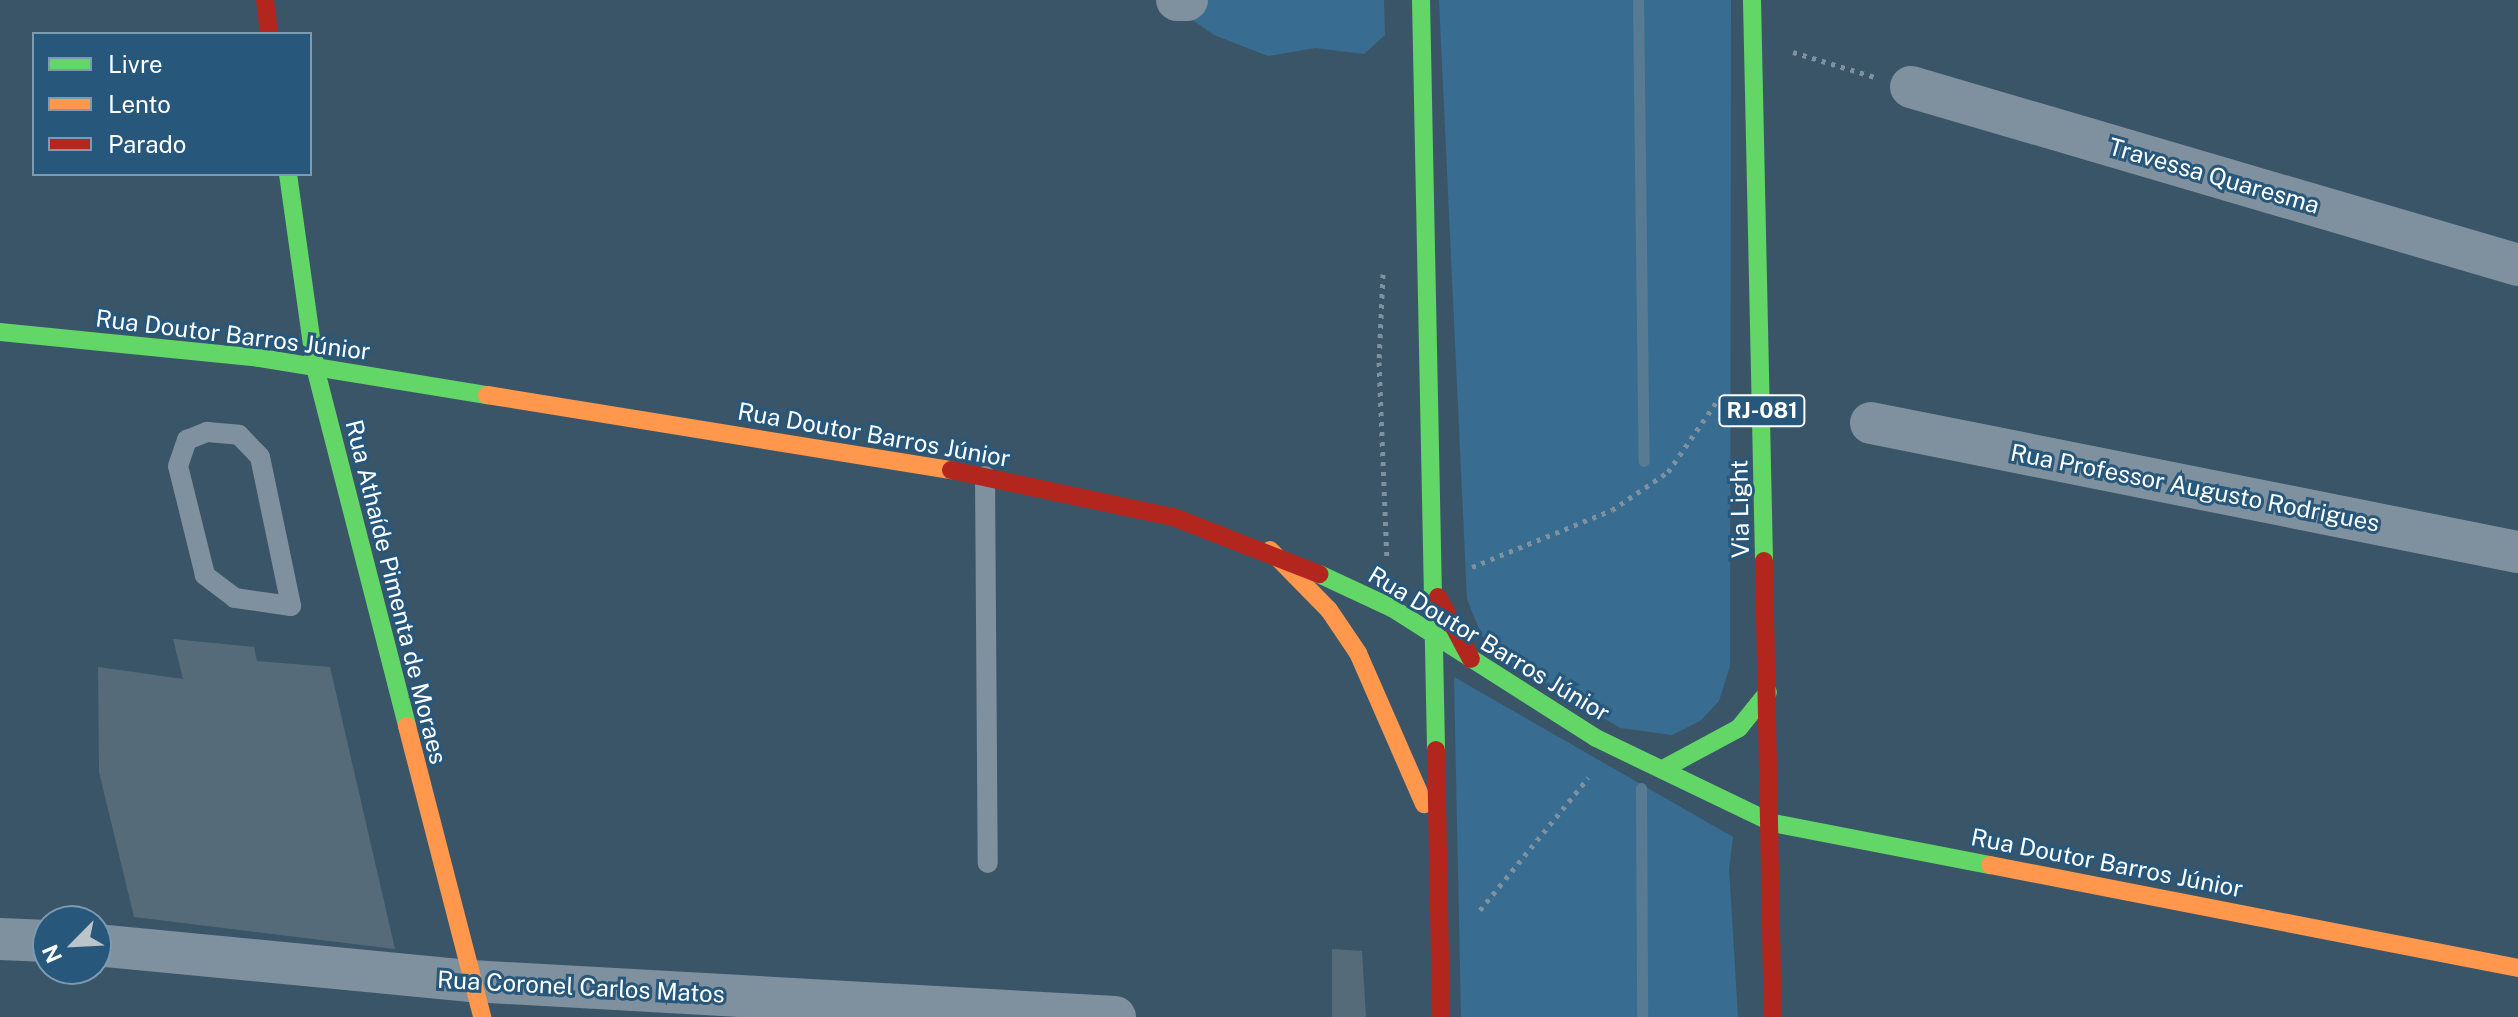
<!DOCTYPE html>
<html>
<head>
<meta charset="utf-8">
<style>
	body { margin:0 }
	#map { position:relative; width:2518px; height:1017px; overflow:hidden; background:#3b5568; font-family:"Public Sans",sans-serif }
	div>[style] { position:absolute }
	.green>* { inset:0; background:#386d91 }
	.stream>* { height:11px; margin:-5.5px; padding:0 5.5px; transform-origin:5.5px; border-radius:5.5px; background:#587b93 }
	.building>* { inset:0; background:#556b7a }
	.path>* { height:5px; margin-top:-2.5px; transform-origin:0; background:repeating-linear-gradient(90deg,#7f919f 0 4px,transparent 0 10px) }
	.lane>* { height:20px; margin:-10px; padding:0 10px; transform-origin:10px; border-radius:10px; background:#7f919f }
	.street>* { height:42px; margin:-21px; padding:0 21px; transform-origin:21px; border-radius:21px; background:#7f919f }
	.fast>* { height:18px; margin:-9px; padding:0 9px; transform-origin:9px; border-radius:9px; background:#63d668 }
	.slow>* { height:18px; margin:-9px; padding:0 9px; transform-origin:9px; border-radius:9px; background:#ff974d }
	.jam>* { height:18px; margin:-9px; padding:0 9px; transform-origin:9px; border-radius:9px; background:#b3261e }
	span { translate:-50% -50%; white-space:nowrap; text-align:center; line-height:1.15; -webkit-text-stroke:6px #27587c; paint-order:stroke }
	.shield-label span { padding:2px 6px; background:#27587c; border:2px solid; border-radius:6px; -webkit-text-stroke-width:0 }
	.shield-label { font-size:22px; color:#fff; font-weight:700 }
	.street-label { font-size:24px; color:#fff }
	.legend { position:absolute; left:32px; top:32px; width:280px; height:144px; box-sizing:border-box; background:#27587c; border:2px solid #7d9bb0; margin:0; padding:10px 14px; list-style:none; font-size:24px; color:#fff }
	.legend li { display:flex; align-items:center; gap:16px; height:40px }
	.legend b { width:40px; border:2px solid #7d9bb0 }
	.north { position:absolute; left:32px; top:905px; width:80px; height:80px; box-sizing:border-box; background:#27587c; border:2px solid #7d9bb0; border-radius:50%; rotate:246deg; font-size:22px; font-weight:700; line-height:32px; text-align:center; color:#fff }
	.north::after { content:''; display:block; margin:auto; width:28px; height:36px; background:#bac4ca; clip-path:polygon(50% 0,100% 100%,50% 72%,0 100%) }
</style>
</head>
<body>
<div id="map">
	<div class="green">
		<i style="clip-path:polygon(1203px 0,1384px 0,1385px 35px,1364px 54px,1315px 48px,1268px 56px,1214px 35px,1171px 5px)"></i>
		<i style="clip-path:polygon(1439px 0,1731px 0,1730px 666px,1719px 701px,1700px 721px,1672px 735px,1620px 728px,1505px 659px,1482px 636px,1467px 599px)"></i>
		<i style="clip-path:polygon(1454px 677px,1733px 837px,1729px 869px,1738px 1017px,1461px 1017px)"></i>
	</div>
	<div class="stream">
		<i style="left:1638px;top:0;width:461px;rotate:89.3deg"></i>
		<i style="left:1641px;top:788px;width:229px;rotate:89.7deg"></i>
	</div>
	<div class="building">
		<i style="clip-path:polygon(173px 639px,254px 647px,257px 661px,330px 667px,395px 949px,134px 917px,99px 772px,98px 667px,183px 679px)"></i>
		<i style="clip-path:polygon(1332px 949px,1362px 951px,1366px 1017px,1332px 1017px)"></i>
	</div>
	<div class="path">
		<i style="left:1793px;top:52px;width:86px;rotate:17deg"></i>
		<i style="left:1383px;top:274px;width:88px;rotate:92.6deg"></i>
		<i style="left:1379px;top:362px;width:198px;rotate:87.7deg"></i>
		<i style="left:1472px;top:567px;width:151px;rotate:-22.2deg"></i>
		<i style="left:1612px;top:510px;width:68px;rotate:-34.2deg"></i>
		<i style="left:1668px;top:472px;width:91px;rotate:-55.3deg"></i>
		<i style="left:1480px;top:910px;width:171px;rotate:-50.7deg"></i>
	</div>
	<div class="lane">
		<i style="left:207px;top:432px;width:32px;rotate:5deg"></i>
		<i style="left:239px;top:435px;width:30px;rotate:46deg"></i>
		<i style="left:260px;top:457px;width:152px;rotate:78.2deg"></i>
		<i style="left:291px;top:606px;width:57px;rotate:-171.9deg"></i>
		<i style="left:235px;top:598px;width:38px;rotate:-143deg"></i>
		<i style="left:205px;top:575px;width:112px;rotate:-103.9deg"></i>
		<i style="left:178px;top:466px;width:28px;rotate:-71deg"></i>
		<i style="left:187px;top:440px;width:22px;rotate:-22deg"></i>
		<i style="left:985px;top:476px;width:387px;rotate:89.6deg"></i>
	</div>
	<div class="street">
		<i style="left:1177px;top:0;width:10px"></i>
		<i style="left:1911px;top:87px;width:633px;rotate:16.34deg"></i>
		<i style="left:1871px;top:423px;width:660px;rotate:11.28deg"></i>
		<i style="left:0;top:939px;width:48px;rotate:2.4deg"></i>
		<i style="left:96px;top:945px;width:377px;rotate:5.5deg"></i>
		<i style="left:471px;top:981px;width:645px;rotate:3.2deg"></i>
	</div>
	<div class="fast">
		<i style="left:1421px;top:0;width:750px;rotate:88.85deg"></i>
		<i style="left:1752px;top:0;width:561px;rotate:88.77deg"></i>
		<i style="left:288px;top:174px;width:195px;rotate:82deg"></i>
		<i style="left:315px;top:367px;width:371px;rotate:75.6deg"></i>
		<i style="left:0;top:332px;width:261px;rotate:5.7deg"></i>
		<i style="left:260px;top:358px;width:230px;rotate:9.3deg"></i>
		<i style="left:1319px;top:574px;width:81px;rotate:25deg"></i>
		<i style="left:1392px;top:608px;width:242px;rotate:32.5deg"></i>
		<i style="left:1596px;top:738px;width:196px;rotate:25.7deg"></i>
		<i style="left:1773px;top:823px;width:221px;rotate:11deg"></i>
		<i style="left:1663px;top:769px;width:86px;rotate:-28.3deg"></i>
		<i style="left:1739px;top:728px;width:46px;rotate:-51.1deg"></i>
	</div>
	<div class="slow">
		<i style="left:487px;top:395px;width:470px;rotate:9.2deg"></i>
		<i style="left:1270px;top:550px;width:84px;rotate:45.5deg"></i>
		<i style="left:1329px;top:610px;width:52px;rotate:56deg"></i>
		<i style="left:1358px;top:653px;width:165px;rotate:66.4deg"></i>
		<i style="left:407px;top:726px;width:301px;rotate:75.5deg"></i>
		<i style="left:1990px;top:865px;width:538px;rotate:11.04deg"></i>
	</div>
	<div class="jam">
		<i style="left:265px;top:0;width:34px;rotate:83deg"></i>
		<i style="left:951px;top:470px;width:230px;rotate:12deg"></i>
		<i style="left:1176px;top:518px;width:154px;rotate:21.4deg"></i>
		<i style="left:1764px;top:561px;width:456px;rotate:88.9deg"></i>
		<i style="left:1438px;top:597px;width:70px;rotate:62deg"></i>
		<i style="left:1436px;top:750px;width:267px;rotate:88.9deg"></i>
	</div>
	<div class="shield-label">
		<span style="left:1762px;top:411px">RJ-081</span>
	</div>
	<div class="street-label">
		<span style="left:2214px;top:176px;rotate:16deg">Travessa Quaresma</span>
		<span style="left:233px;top:335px;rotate:7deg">Rua Doutor Barros Júnior</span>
		<span style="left:874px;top:435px;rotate:10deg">Rua Doutor Barros Júnior</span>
		<span style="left:2195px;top:488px;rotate:11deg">Rua Professor Augusto Rodrigues</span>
		<span style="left:1740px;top:509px;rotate:-91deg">Via Light</span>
		<span style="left:396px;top:592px;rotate:76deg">Rua Athaíde Pimenta de Moraes</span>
		<span style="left:1489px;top:644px;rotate:31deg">Rua Doutor Barros Júnior</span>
		<span style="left:2107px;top:863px;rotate:11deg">Rua Doutor Barros Júnior</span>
		<span style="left:581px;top:987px;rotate:3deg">Rua Coronel Carlos Matos</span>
	</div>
	<ul class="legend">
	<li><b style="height:10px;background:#63d668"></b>Livre</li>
	<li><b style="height:10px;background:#ff974d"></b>Lento</li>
	<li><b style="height:10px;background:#b3261e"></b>Parado</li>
	</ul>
	<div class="north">N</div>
</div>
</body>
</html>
